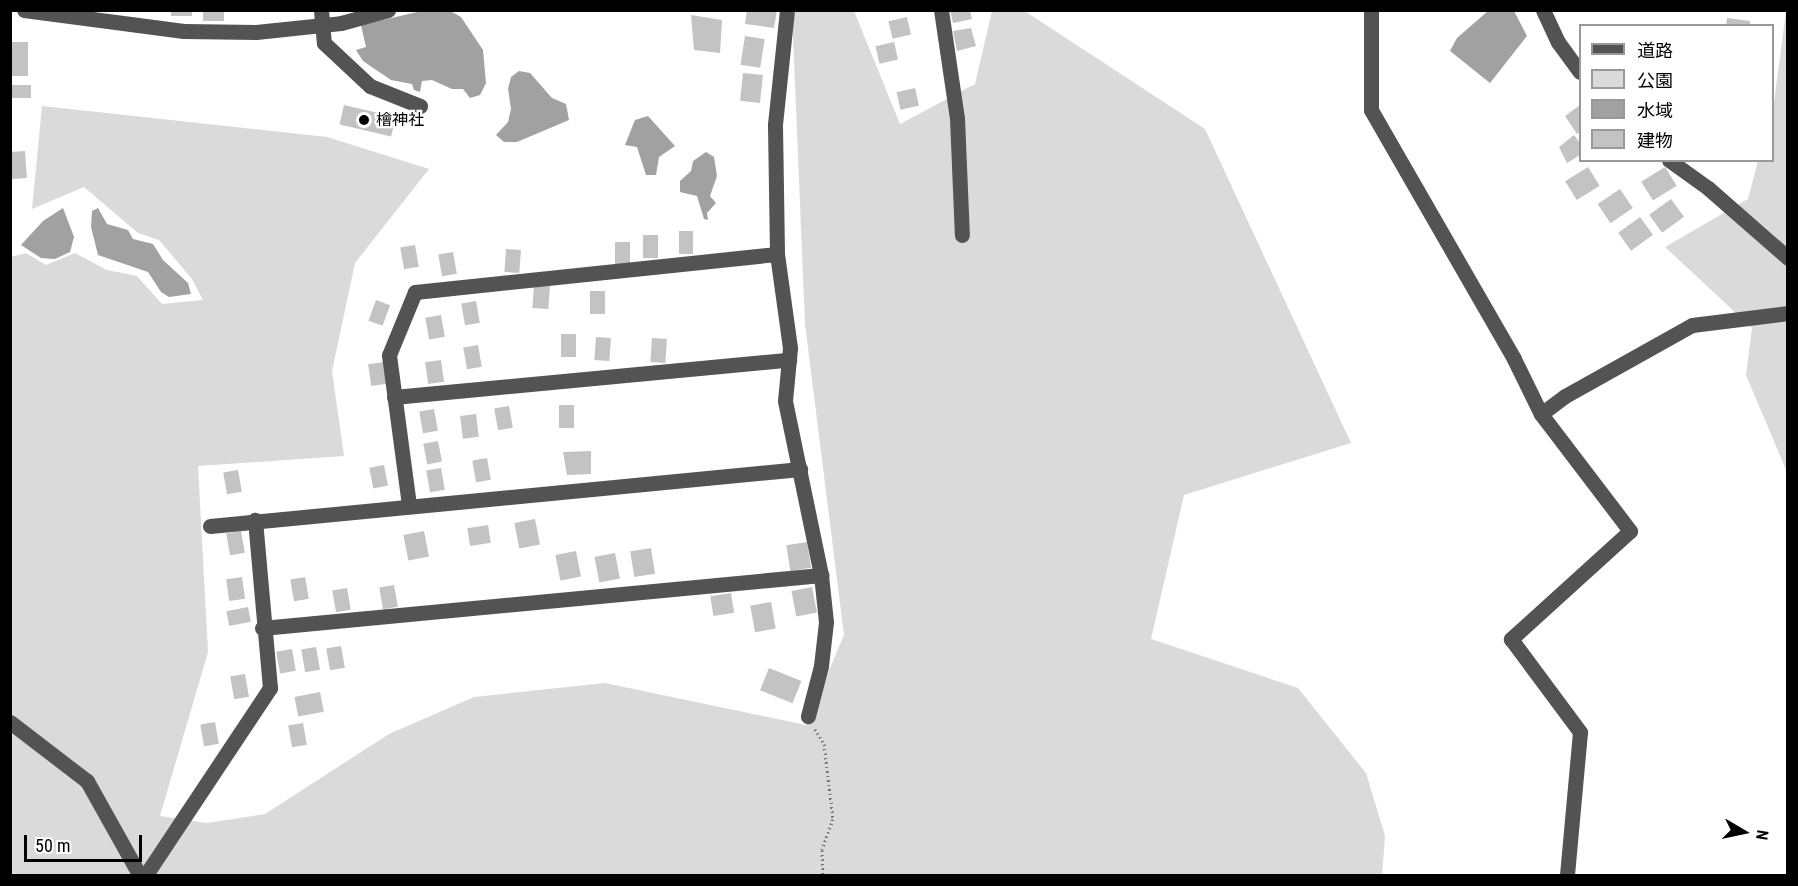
<!DOCTYPE html>
<html>
<head>
<meta charset="utf-8">
<style>
	body { margin:0 }
	#map { position:relative; width:1798px; height:886px; overflow:hidden; background:#fff; font-family:"Roboto Condensed","Noto Sans JP",sans-serif }
	div>[style] { position:absolute }
	.green>* { inset:0; background:#dadada }
	.water>* { inset:0; background:#a1a1a1 }
	.building>* { inset:0; background:#c3c3c3; transform-origin:0 0 }
	.path>* { height:3px; margin-top:-1.5px; transform-origin:0; background:repeating-linear-gradient(90deg,#757575 0 1.5px,transparent 0 4.5px) }
	.minor>* { height:15px; margin:-7.5px; padding:0 7.5px; transform-origin:7.5px; border-radius:7.5px; background:#535353 }
	.dots>* { width:16px; height:16px; translate:-50% -50%; box-sizing:border-box; border:3px solid #fff; border-radius:50% }
	span { translate:-50% -50%; white-space:nowrap; text-align:center; line-height:1.15; -webkit-text-stroke:4.5px #fff; paint-order:stroke }
	.poi-label { font-size:16px; color:#000 }
	.left { translate:0 -50%; text-align:left }
	.frame { position:absolute; inset:0; border:12px solid #000; pointer-events:none }
	.legend { position:absolute; left:1579px; top:24px; width:195px; height:138px; box-sizing:border-box; background:#fff; border:2px solid #999; margin:0; padding:8px 10px; list-style:none; font-size:18px; color:#000 }
	.legend li { display:flex; align-items:center; gap:12px; height:30px }
	.legend b { width:30px; border:2px solid #999 }
	.north { position:absolute; left:1714px; top:802px; width:60px; height:60px; -webkit-text-stroke:4px #fff; paint-order:stroke; rotate:99deg; font-size:16px; font-weight:700; line-height:24px; text-align:center; color:#000 }
	.north::after { content:''; display:block; margin:auto; width:21px; height:27px; background:#000; clip-path:polygon(50% 0,100% 100%,50% 72%,0 100%) }
	.scale { position:absolute; left:24px; top:835px; width:118px; height:27px; box-sizing:border-box; border:3px solid #000; border-top:0; padding-left:8px; font-size:18px; line-height:21px; white-space:nowrap; color:#000; -webkit-text-stroke:4px #fff; paint-order:stroke }
</style>
</head>
<body>
<div id="map">
	<div class="green">
		<i style="clip-path:polygon(1023px 10px,1205px 129px,1351px 443px,1184px 495px,1151px 639px,1298px 688px,1366px 773px,1385px 836px,1382px 875px,11px 876px,11px 257px,26px 253px,46px 265px,75px 253px,107px 270px,137px 276px,162px 304px,203px 300px,192px 279px,159px 240px,138px 233px,84px 187px,32px 209px,42px 106px,327px 137px,429px 169px,355px 263px,332px 371px,344px 456px,198px 466px,208px 652px,160px 816px,207px 823px,265px 814px,389px 734px,474px 697px,605px 683px,806px 725px,844px 635px,805px 324px,792px 11px,854px 11px,900px 124px,975px 84px,992px 11px)"></i>
		<i style="clip-path:polygon(1786px 11px,1787px 11px,1787px 472px,1746px 375px,1752px 328px,1665px 247px,1748px 199px,1758px 161px,1772px 160px,1773px 110px)"></i>
	</div>
	<div class="water">
		<i style="clip-path:polygon(426px 10px,450px 11px,461px 17px,483px 50px,486px 83px,480px 95px,470px 98px,463px 89px,452px 89px,432px 80px,422px 81px,420px 92px,414px 90px,412px 84px,391px 80px,363px 61px,356px 50px,366px 47px,361px 25px)"></i>
		<i style="clip-path:polygon(1488px 11px,1514px 11px,1527px 36px,1490px 83px,1450px 51px,1457px 38px)"></i>
		<i style="clip-path:polygon(519px 71px,530px 73px,552px 98px,566px 104px,569px 120px,517px 142px,504px 142px,496px 135px,508px 122px,511px 109px,508px 89px,511px 77px)"></i>
		<i style="clip-path:polygon(648px 116px,675px 146px,659px 157px,656px 175px,646px 175px,637px 147px,625px 145px,635px 120px)"></i>
		<i style="clip-path:polygon(706px 152px,714px 157px,717px 176px,710px 196px,716px 203px,707px 213px,708px 220px,704px 219px,697px 196px,680px 192px,680px 181px,691px 171px,693px 161px)"></i>
		<i style="clip-path:polygon(63px 208px,74px 237px,70px 252px,55px 259px,41px 258px,21px 245px,43px 221px)"></i>
		<i style="clip-path:polygon(98px 208px,107px 224px,128px 230px,133px 239px,153px 244px,163px 260px,188px 283px,191px 294px,169px 297px,161px 292px,148px 272px,98px 255px,91px 227px,92px 211px)"></i>
	</div>
	<div class="building">
		<i style="left:171px;top:10px;width:21px;height:6px"></i>
		<i style="left:203px;top:10px;width:21px;height:11px"></i>
		<i style="clip-path:polygon(747px 10px,777px 10px,774px 28px,745px 24px)"></i>
		<i style="clip-path:polygon(950px 10px,970px 10px,972px 19px,953px 23px)"></i>
		<i style="clip-path:polygon(691px 15px,722px 20px,720px 53px,694px 50px)"></i>
		<i style="left:907px;top:17px;width:18px;height:19px;rotate:77deg"></i>
		<i style="clip-path:polygon(1727px 18px,1750px 21px,1750px 26px,1726px 26px)"></i>
		<i style="clip-path:polygon(971px 28px,976px 46px,957px 51px,953px 31px)"></i>
		<i style="left:745px;top:36px;width:20px;height:29px;rotate:9deg"></i>
		<i style="left:10px;top:42px;width:18px;height:34px"></i>
		<i style="left:894px;top:42px;width:18px;height:19px;rotate:77deg"></i>
		<i style="left:743px;top:73px;width:20px;height:28px;rotate:6deg"></i>
		<i style="left:10px;top:85px;width:21px;height:13px"></i>
		<i style="left:915px;top:88px;width:18px;height:19px;rotate:77deg"></i>
		<i style="left:344px;top:105px;width:53px;height:20px;rotate:13deg"></i>
		<i style="clip-path:polygon(1580px 105px,1580px 132px,1577px 134px,1565px 116px)"></i>
		<i style="clip-path:polygon(1574px 135px,1580px 143px,1580px 155px,1567px 163px,1559px 147px)"></i>
		<i style="left:25px;top:151px;width:27px;height:15px;rotate:86deg"></i>
		<i style="left:1588px;top:167px;width:22px;height:27px;rotate:58deg"></i>
		<i style="left:1665px;top:167px;width:22px;height:28px;rotate:58deg"></i>
		<i style="left:1620px;top:189px;width:23px;height:27px;rotate:56deg"></i>
		<i style="left:1671px;top:199px;width:22px;height:27px;rotate:54deg"></i>
		<i style="left:1640px;top:217px;width:22px;height:27px;rotate:54deg"></i>
		<i style="left:679px;top:231px;width:14px;height:23px"></i>
		<i style="left:643px;top:235px;width:15px;height:23px"></i>
		<i style="left:615px;top:242px;width:15px;height:23px"></i>
		<i style="left:415px;top:245px;width:22px;height:15px;rotate:80deg"></i>
		<i style="left:506px;top:249px;width:15px;height:23px;rotate:4deg"></i>
		<i style="left:453px;top:252px;width:22px;height:15px;rotate:80deg"></i>
		<i style="left:534px;top:285px;width:16px;height:23px;rotate:4deg"></i>
		<i style="left:590px;top:291px;width:15px;height:23px"></i>
		<i style="left:376px;top:300px;width:15px;height:22px;rotate:20deg"></i>
		<i style="left:476px;top:301px;width:22px;height:15px;rotate:80deg"></i>
		<i style="left:441px;top:315px;width:22px;height:16px;rotate:80deg"></i>
		<i style="left:561px;top:334px;width:15px;height:23px"></i>
		<i style="left:596px;top:337px;width:15px;height:23px;rotate:4deg"></i>
		<i style="left:652px;top:338px;width:15px;height:24px;rotate:4deg"></i>
		<i style="left:478px;top:345px;width:22px;height:15px;rotate:80deg"></i>
		<i style="left:441px;top:360px;width:22px;height:16px;rotate:82deg"></i>
		<i style="left:384px;top:362px;width:22px;height:16px;rotate:82deg"></i>
		<i style="left:559px;top:405px;width:15px;height:23px"></i>
		<i style="left:509px;top:406px;width:22px;height:15px;rotate:80deg"></i>
		<i style="left:434px;top:409px;width:22px;height:15px;rotate:80deg"></i>
		<i style="left:476px;top:414px;width:23px;height:16px;rotate:83deg"></i>
		<i style="left:438px;top:441px;width:21px;height:15px;rotate:79deg"></i>
		<i style="clip-path:polygon(591px 451px,591px 474px,567px 475px,563px 452px)"></i>
		<i style="left:487px;top:458px;width:22px;height:15px;rotate:80deg"></i>
		<i style="left:384px;top:465px;width:21px;height:15px;rotate:79deg"></i>
		<i style="left:441px;top:468px;width:22px;height:15px;rotate:80deg"></i>
		<i style="left:238px;top:470px;width:22px;height:15px;rotate:80deg"></i>
		<i style="left:535px;top:519px;width:26px;height:21px;rotate:79deg"></i>
		<i style="left:488px;top:525px;width:18px;height:21px;rotate:81deg"></i>
		<i style="left:241px;top:531px;width:22px;height:15px;rotate:80deg"></i>
		<i style="left:424px;top:531px;width:26px;height:21px;rotate:79deg"></i>
		<i style="left:807px;top:542px;width:26px;height:21px;rotate:81deg"></i>
		<i style="left:651px;top:548px;width:26px;height:21px;rotate:81deg"></i>
		<i style="left:576px;top:551px;width:26px;height:21px;rotate:79deg"></i>
		<i style="left:615px;top:553px;width:26px;height:21px;rotate:79deg"></i>
		<i style="left:242px;top:577px;width:22px;height:16px;rotate:82deg"></i>
		<i style="left:305px;top:577px;width:22px;height:15px;rotate:80deg"></i>
		<i style="left:394px;top:585px;width:22px;height:15px;rotate:80deg"></i>
		<i style="left:812px;top:587px;width:26px;height:21px;rotate:79deg"></i>
		<i style="left:347px;top:588px;width:22px;height:15px;rotate:80deg"></i>
		<i style="left:731px;top:593px;width:20px;height:21px;rotate:81deg"></i>
		<i style="left:771px;top:602px;width:27px;height:21px;rotate:80deg"></i>
		<i style="left:248px;top:607px;width:15px;height:22px;rotate:79deg"></i>
		<i style="left:341px;top:646px;width:22px;height:15px;rotate:80deg"></i>
		<i style="left:316px;top:647px;width:23px;height:15px;rotate:80deg"></i>
		<i style="left:292px;top:649px;width:22px;height:16px;rotate:80deg"></i>
		<i style="left:769px;top:668px;width:35px;height:24px;rotate:22deg"></i>
		<i style="left:245px;top:674px;width:23px;height:15px;rotate:80deg"></i>
		<i style="left:320px;top:692px;width:20px;height:26px;rotate:79deg"></i>
		<i style="left:215px;top:722px;width:22px;height:15px;rotate:80deg"></i>
		<i style="left:303px;top:723px;width:22px;height:15px;rotate:80deg"></i>
	</div>
	<div class="path">
		<i style="left:815px;top:729px;width:17px;rotate:59deg"></i>
		<i style="left:824px;top:744px;width:76px;rotate:83.2deg"></i>
		<i style="left:833px;top:819px;width:33px;rotate:110deg"></i>
		<i style="left:822px;top:850px;width:26px;rotate:88deg"></i>
	</div>
	<div class="minor">
		<i style="left:24px;top:10px;width:161px;rotate:7.5deg"></i>
		<i style="left:184px;top:31px;width:72px;rotate:0.8deg"></i>
		<i style="left:256px;top:32px;width:85px;rotate:-6deg"></i>
		<i style="left:341px;top:23px;width:49px;rotate:-15.5deg"></i>
		<i style="left:321px;top:10px;width:33px;rotate:85deg"></i>
		<i style="left:324px;top:43px;width:63px;rotate:43.1deg"></i>
		<i style="left:370px;top:86px;width:54px;rotate:21.8deg"></i>
		<i style="left:787px;top:10px;width:116px;rotate:96deg"></i>
		<i style="left:775px;top:125px;width:129px;rotate:89.1deg"></i>
		<i style="left:777px;top:254px;width:95px;rotate:82.1deg"></i>
		<i style="left:790px;top:348px;width:53px;rotate:95.4deg"></i>
		<i style="left:785px;top:401px;width:178px;rotate:78.3deg"></i>
		<i style="left:821px;top:575px;width:47px;rotate:83.9deg"></i>
		<i style="left:826px;top:622px;width:44px;rotate:96.5deg"></i>
		<i style="left:821px;top:666px;width:52px;rotate:104.6deg"></i>
		<i style="left:941px;top:10px;width:109px;rotate:81.6deg"></i>
		<i style="left:957px;top:118px;width:117px;rotate:87.6deg"></i>
		<i style="left:1371px;top:10px;width:100px;rotate:90deg"></i>
		<i style="left:1371px;top:110px;width:287px;rotate:60.1deg"></i>
		<i style="left:1514px;top:359px;width:61px;rotate:63.9deg"></i>
		<i style="left:1541px;top:414px;width:147px;rotate:52.7deg"></i>
		<i style="left:1630px;top:531px;width:161px;rotate:137.8deg"></i>
		<i style="left:1511px;top:639px;width:116px;rotate:53.4deg"></i>
		<i style="left:1580px;top:732px;width:145px;rotate:95.2deg"></i>
		<i style="left:1543px;top:10px;width:35px;rotate:65deg"></i>
		<i style="left:1558px;top:42px;width:37px;rotate:54deg"></i>
		<i style="left:1669px;top:160px;width:48px;rotate:35.7deg"></i>
		<i style="left:1708px;top:188px;width:106px;rotate:41.2deg"></i>
		<i style="left:394px;top:397px;width:397px;rotate:-5.4deg"></i>
		<i style="left:1541px;top:414px;width:30px;rotate:-37deg"></i>
		<i style="left:1565px;top:396px;width:145px;rotate:-29.2deg"></i>
		<i style="left:1692px;top:325px;width:97px;rotate:-7.1deg"></i>
		<i style="left:409px;top:505px;width:151px;rotate:-97.6deg"></i>
		<i style="left:389px;top:355px;width:68px;rotate:-67.6deg"></i>
		<i style="left:415px;top:292px;width:364px;rotate:-6deg"></i>
		<i style="left:210px;top:526px;width:593px;rotate:-5.52deg"></i>
		<i style="left:262px;top:628px;width:562px;rotate:-5.42deg"></i>
		<i style="left:10px;top:722px;width:97px;rotate:37.5deg"></i>
		<i style="left:87px;top:781px;width:109px;rotate:60.8deg"></i>
		<i style="left:145px;top:876px;width:226px;rotate:-56.4deg"></i>
		<i style="left:270px;top:688px;width:169px;rotate:-95.1deg"></i>
	</div>
	<div class="dots">
		<i style="left:364px;top:120px;background:#000"></i>
	</div>
	<div class="poi-label">
		<span class="left" style="left:376px;top:120px">檜神社</span>
	</div>
	<div class="frame"></div>
	<ul class="legend">
	<li><b style="height:8px;background:#535353"></b>道路</li>
	<li><b style="height:16px;background:#dadada"></b>公園</li>
	<li><b style="height:16px;background:#a1a1a1"></b>水域</li>
	<li><b style="height:16px;background:#c3c3c3"></b>建物</li>
	</ul>
	<div class="north">N</div>
	<div class="scale">50 m</div>
</div>
</body>
</html>
